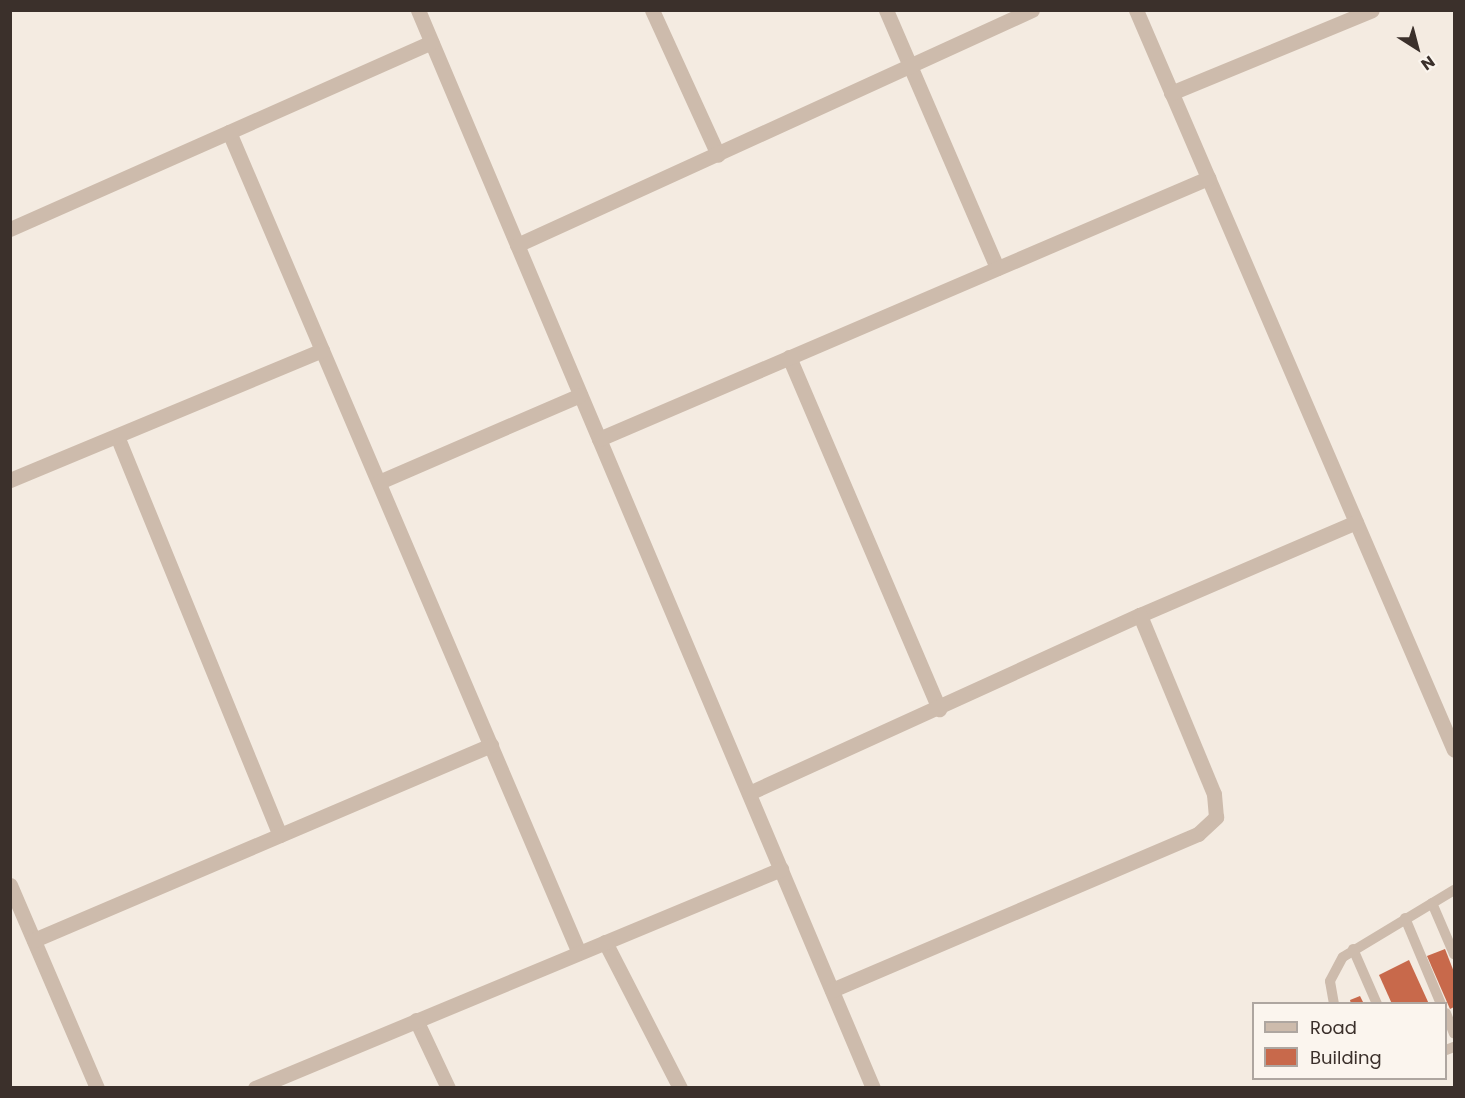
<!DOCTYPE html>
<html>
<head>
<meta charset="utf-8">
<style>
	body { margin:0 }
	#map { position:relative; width:1465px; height:1098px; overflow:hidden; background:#f4ebe1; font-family:Poppins,sans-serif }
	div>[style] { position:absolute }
	.building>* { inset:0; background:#c8694b }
	.lane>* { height:10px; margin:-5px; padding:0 5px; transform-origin:5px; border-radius:5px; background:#cdbbac }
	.street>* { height:15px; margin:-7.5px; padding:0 7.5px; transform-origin:7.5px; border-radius:7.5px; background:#cdbbac }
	span { translate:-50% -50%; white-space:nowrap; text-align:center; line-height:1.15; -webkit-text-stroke:6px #fbf5ee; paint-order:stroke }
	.frame { position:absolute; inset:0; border:12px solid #3b302b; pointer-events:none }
	.legend { position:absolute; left:1252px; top:1002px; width:195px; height:78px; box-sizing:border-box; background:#fbf5ee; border:2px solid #aea6a0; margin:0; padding:8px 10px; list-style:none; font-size:18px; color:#3b302b }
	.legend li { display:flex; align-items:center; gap:12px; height:30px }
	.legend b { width:30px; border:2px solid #aea6a0 }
	.north { position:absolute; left:1387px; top:18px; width:60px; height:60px; -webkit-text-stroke:4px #fbf5ee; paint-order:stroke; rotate:144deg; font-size:16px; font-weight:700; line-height:24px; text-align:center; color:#3b302b }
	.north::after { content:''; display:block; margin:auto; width:21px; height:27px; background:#3b302b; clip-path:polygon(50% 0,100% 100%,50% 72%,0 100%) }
</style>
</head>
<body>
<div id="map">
	<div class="building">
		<i style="clip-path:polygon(1445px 949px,1454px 972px,1454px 1007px,1450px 1009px,1427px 956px)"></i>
		<i style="clip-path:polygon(1409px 960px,1429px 1004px,1392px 1004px,1379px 975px)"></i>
		<i style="clip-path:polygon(1360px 996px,1364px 1004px,1351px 1004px,1350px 1000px)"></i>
	</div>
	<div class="lane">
		<i style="left:1432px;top:903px;width:56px;rotate:66.7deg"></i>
		<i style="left:1405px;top:918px;width:93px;rotate:67.3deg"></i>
		<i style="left:1353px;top:949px;width:60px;rotate:66.4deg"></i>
		<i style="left:1334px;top:1004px;width:23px;rotate:-100deg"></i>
		<i style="left:1330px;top:981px;width:27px;rotate:-62deg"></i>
		<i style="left:1343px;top:957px;width:130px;rotate:-31.1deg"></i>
		<i style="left:1446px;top:1013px;width:22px;rotate:69deg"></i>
		<i style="left:1446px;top:1050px;width:9px;rotate:-21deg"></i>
	</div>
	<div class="street">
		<i style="left:418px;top:10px;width:1170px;rotate:67.12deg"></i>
		<i style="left:652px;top:10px;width:159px;rotate:65.5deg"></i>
		<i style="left:886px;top:10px;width:281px;rotate:66.7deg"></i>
		<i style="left:1136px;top:10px;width:805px;rotate:66.75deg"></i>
		<i style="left:1171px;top:93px;width:217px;rotate:-22.4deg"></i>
		<i style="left:229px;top:132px;width:892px;rotate:66.91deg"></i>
		<i style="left:10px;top:229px;width:461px;rotate:-23.9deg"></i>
		<i style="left:517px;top:245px;width:566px;rotate:-24.53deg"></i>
		<i style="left:789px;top:357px;width:383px;rotate:66.9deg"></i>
		<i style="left:117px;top:436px;width:431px;rotate:67.8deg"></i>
		<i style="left:599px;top:439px;width:663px;rotate:-23.2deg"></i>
		<i style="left:10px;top:480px;width:338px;rotate:-22.6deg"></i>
		<i style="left:379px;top:482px;width:219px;rotate:-23.4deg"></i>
		<i style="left:749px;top:793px;width:430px;rotate:-24.5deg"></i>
		<i style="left:1140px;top:615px;width:235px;rotate:-23.3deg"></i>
		<i style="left:10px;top:885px;width:221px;rotate:66.8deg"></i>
		<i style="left:34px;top:940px;width:497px;rotate:-23.1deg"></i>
		<i style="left:605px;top:942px;width:164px;rotate:62.8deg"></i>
		<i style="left:832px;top:990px;width:398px;rotate:-23.1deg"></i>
		<i style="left:1198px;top:834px;width:25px;rotate:-43deg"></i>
		<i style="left:1216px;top:817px;width:23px;rotate:-95deg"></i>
		<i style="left:1214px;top:794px;width:194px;rotate:-112.5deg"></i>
		<i style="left:416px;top:1020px;width:75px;rotate:64.8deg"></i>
		<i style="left:255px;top:1088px;width:570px;rotate:-22.6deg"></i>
	</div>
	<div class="frame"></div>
	<ul class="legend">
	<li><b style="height:8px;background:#cdbbac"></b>Road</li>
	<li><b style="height:16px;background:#c8694b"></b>Building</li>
	</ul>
	<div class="north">N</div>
</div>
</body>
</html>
